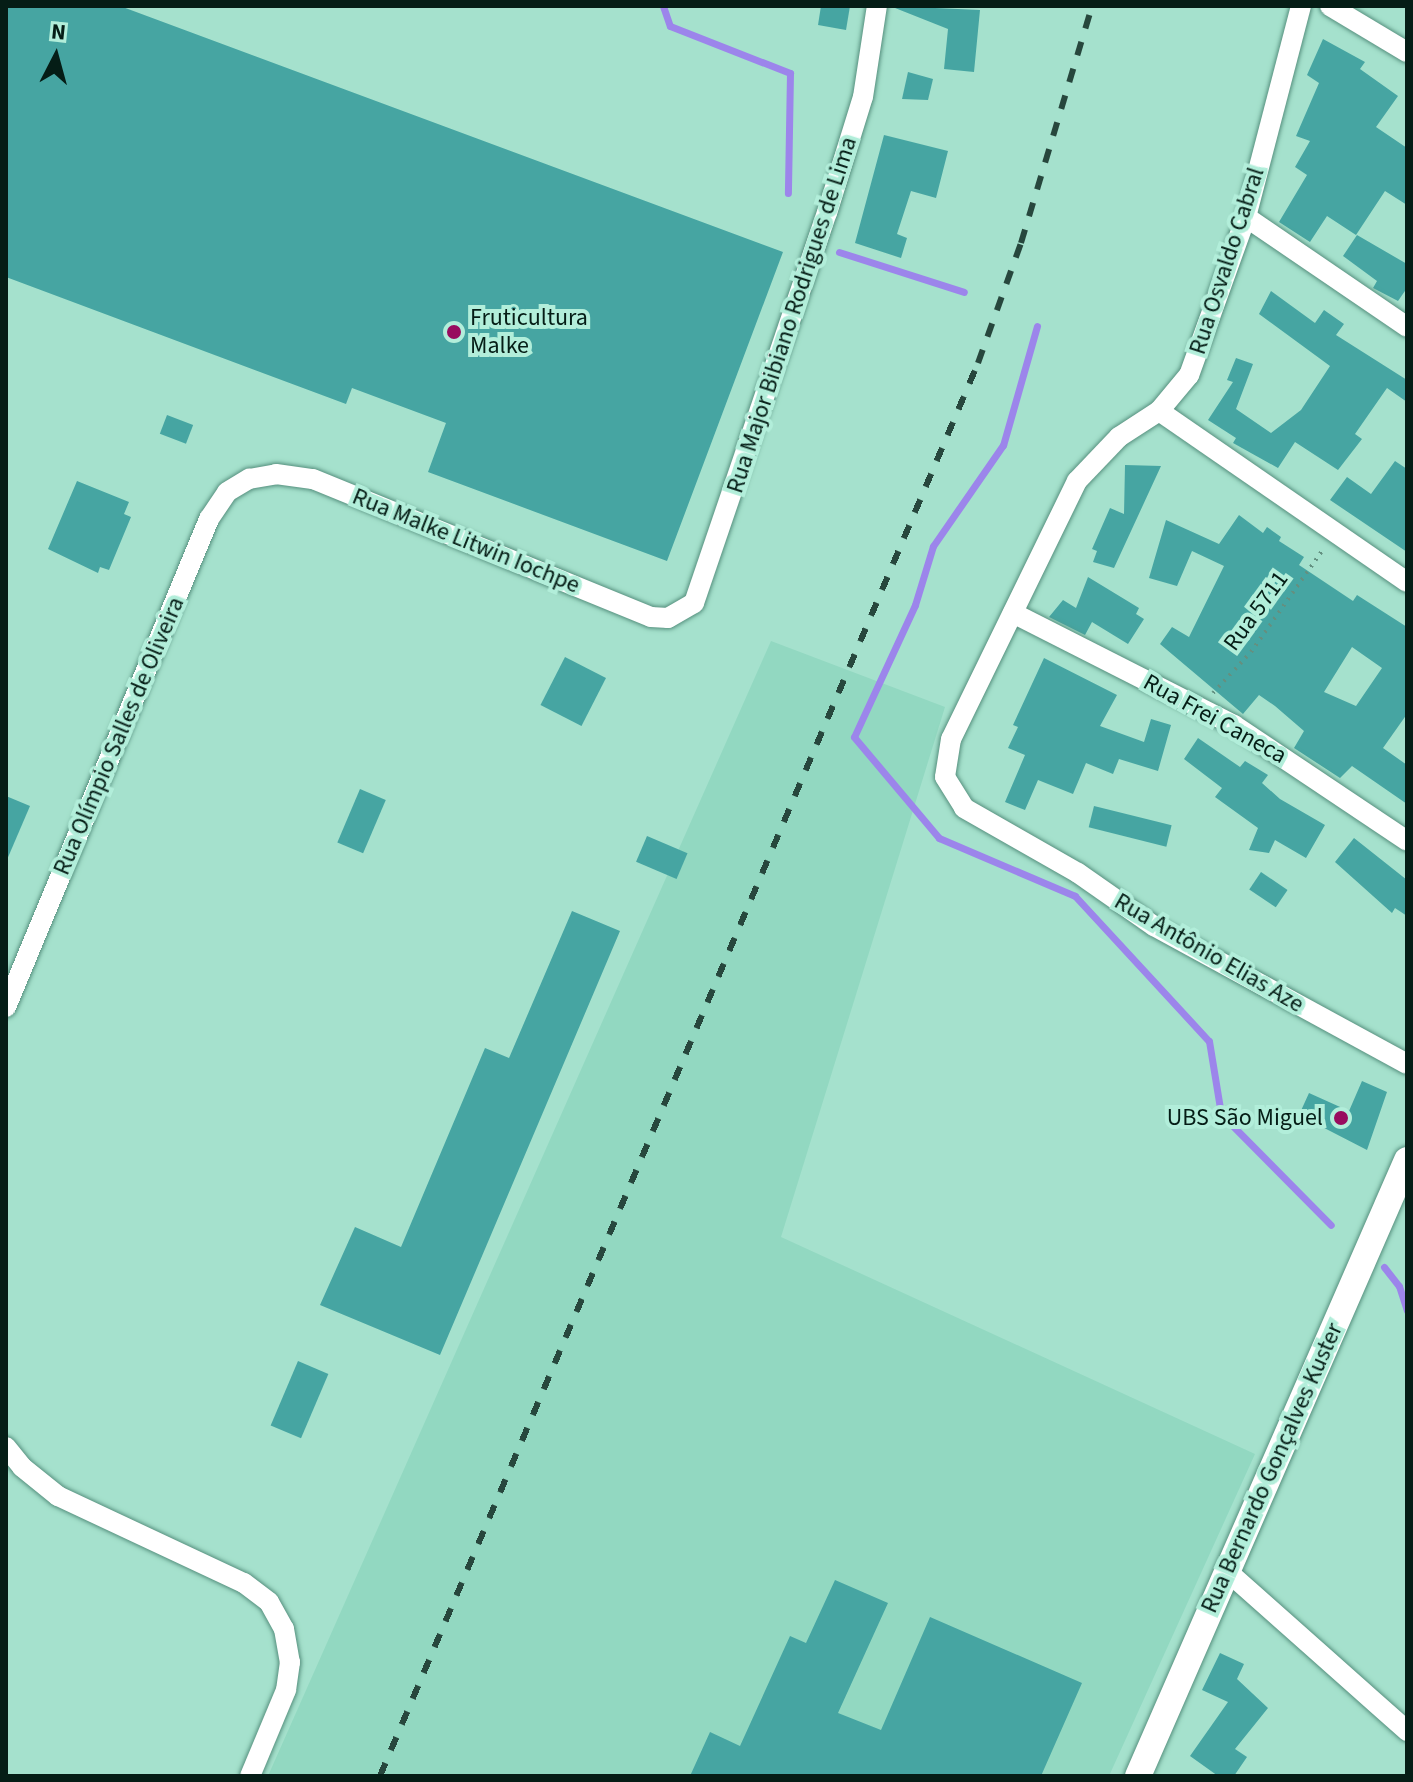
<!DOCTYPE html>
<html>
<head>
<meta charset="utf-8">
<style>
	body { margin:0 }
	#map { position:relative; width:1413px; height:1782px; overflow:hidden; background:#a5e1cd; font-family:"Source Sans 3",sans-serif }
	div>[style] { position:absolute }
	.built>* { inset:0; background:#92d8c1 }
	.stream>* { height:7px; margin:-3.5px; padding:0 3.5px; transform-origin:3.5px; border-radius:3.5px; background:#9c85eb }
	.building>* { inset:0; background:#46a5a2; transform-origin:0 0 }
	.path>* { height:4px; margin-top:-2px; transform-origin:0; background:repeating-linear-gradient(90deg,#639081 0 2px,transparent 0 8px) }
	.roads { filter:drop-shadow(0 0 2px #56907e) drop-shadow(0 0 2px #56907e) }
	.minor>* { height:20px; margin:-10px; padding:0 10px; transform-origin:10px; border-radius:10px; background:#fff }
	.tertiary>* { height:26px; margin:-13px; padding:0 13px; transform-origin:13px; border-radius:13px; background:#fff }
	.rail>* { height:6px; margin-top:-3px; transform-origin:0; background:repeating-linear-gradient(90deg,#27473d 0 14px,transparent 0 28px) }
	.dots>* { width:22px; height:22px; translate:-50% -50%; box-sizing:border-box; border:4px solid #b2eeda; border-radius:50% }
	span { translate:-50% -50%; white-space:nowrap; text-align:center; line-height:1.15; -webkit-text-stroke:8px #b2eeda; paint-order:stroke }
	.street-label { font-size:24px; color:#051d16 }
	.poi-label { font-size:24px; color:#051d16 }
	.left { translate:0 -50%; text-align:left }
	.right { translate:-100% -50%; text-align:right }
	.frame { position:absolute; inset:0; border:8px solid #051d16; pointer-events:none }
	.north { position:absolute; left:16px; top:16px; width:80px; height:80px; -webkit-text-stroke:6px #b2eeda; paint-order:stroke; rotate:6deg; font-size:22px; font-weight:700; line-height:32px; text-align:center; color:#051d16 }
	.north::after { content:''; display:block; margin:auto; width:28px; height:36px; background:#051d16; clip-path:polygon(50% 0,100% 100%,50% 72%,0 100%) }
</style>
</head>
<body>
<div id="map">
	<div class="built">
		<i style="clip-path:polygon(771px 641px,945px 707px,781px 1237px,1255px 1454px,1109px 1776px,268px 1776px)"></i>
	</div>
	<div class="stream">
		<i style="left:663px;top:6px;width:21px;rotate:71deg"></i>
		<i style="left:670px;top:26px;width:129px;rotate:21.4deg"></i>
		<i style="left:790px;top:73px;width:120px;rotate:91deg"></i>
		<i style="left:839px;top:252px;width:131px;rotate:17.7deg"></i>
		<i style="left:1037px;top:326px;width:124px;rotate:105.9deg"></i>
		<i style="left:1003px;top:445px;width:123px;rotate:124.7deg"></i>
		<i style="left:933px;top:546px;width:62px;rotate:107deg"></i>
		<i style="left:915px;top:605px;width:145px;rotate:114.8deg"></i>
		<i style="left:854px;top:737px;width:132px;rotate:49.9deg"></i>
		<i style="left:939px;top:838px;width:148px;rotate:23.1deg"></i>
		<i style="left:1075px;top:896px;width:197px;rotate:47.3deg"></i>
		<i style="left:1209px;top:1041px;width:74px;rotate:80.7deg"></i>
		<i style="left:1221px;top:1114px;width:156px;rotate:45.3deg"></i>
		<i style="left:1384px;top:1267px;width:24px;rotate:52deg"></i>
		<i style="left:1399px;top:1286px;width:26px;rotate:72deg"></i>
	</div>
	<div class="building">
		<i style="clip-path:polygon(6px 6px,120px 6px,783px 252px,667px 561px,428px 472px,446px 423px,352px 388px,346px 404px,6px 277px)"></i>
		<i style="clip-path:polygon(821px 6px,850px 6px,846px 30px,818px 25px)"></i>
		<i style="clip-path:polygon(890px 6px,980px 10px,974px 72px,944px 69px,948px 29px)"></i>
		<i style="clip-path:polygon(1323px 39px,1365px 62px,1360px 69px,1398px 96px,1376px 127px,1407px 148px,1407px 205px,1385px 191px,1356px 235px,1327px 216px,1310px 242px,1279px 222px,1307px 175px,1295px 167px,1310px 141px,1296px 136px,1319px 83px,1307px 75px)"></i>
		<i style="clip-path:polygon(908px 72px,933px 79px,928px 100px,902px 99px)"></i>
		<i style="clip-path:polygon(884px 135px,948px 151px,936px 198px,911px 191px,897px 234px,907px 238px,901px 258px,855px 243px)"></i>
		<i style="clip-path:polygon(1357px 235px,1407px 264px,1407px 288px,1398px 301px,1373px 288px,1377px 281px,1343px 256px)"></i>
		<i style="clip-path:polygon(1271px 291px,1315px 323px,1324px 310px,1344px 324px,1336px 335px,1407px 380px,1407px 402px,1387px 388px,1355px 434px,1362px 439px,1338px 470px,1295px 442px,1278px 468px,1233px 443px,1236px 438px,1208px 420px,1233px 382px,1227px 380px,1236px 358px,1253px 364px,1236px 409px,1271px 433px,1301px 410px,1330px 366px,1259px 314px)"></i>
		<i style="left:167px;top:415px;width:28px;height:20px;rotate:21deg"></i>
		<i style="clip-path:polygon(1395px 461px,1407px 469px,1407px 552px,1330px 500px,1347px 477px,1371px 494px)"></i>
		<i style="clip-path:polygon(1125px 465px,1161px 466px,1114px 568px,1093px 562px,1097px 551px,1092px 549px,1110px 508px,1124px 514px)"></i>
		<i style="clip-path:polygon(77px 481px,129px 502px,124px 514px,131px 517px,109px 570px,100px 567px,98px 573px,48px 549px)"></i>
		<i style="clip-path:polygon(evenodd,1239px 515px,1263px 533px,1267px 527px,1281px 537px,1279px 541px,1304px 557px,1299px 565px,1353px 601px,1357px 595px,1407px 627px,1407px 714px,1383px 748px,1407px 765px,1407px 804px,1352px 766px,1340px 778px,1294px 748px,1304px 731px,1275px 706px,1259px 695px,1243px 714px,1160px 644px,1172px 627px,1189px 637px,1224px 566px,1192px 551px,1177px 586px,1149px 578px,1166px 520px,1219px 544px,1239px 515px,1352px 647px,1382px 668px,1356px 706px,1324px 692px,1352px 647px)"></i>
		<i style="clip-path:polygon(1088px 577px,1139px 608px,1136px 614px,1144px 619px,1128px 644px,1092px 622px,1085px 635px,1049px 617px,1063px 600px,1076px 608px)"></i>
		<i style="left:565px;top:657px;width:46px;height:54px;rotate:27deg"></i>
		<i style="clip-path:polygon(1044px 658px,1117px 695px,1100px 726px,1144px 742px,1151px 719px,1171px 725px,1158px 771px,1119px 759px,1113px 774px,1086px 763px,1073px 794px,1038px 780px,1025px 810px,1005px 802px,1025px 755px,1008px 748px,1018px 727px,1013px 725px)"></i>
		<i style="clip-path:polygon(1198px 738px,1240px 767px,1245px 761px,1268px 775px,1262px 783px,1280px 799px,1325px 825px,1306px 858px,1275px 840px,1269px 853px,1249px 850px,1258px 828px,1215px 797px,1222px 788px,1184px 759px)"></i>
		<i style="left:360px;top:789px;width:28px;height:58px;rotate:23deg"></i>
		<i style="clip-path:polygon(6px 796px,30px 806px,6px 862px)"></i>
		<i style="left:1094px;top:806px;width:80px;height:22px;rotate:14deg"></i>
		<i style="left:647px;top:836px;width:44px;height:28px;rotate:23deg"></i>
		<i style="clip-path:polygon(1354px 838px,1407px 880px,1407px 916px,1395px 908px,1392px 913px,1335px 862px)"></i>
		<i style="left:1261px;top:872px;width:32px;height:21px;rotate:34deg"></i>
		<i style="clip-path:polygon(572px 911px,620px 931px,440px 1355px,320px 1305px,355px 1227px,401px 1247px,485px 1048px,509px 1058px)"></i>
		<i style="clip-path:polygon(1362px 1081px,1387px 1092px,1367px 1150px,1299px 1115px,1309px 1093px,1349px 1111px)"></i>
		<i style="left:298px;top:1361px;width:33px;height:70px;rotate:23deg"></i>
		<i style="clip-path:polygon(835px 1580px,888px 1603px,838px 1713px,881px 1730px,930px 1617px,1082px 1683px,1041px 1776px,690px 1776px,710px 1732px,740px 1746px,790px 1636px,806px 1643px)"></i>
		<i style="clip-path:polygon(1220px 1653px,1244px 1664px,1237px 1679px,1268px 1708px,1235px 1749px,1247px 1757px,1234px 1776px,1218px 1776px,1190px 1756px,1228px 1702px,1202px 1690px)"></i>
	</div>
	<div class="path">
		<i style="left:1213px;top:693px;width:56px;rotate:-47.2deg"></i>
		<i style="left:1251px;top:652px;width:127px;rotate:-54.9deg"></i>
	</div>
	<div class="roads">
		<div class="minor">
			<i style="left:1301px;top:6px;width:218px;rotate:104.6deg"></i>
			<i style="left:1246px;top:217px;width:168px;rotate:109.8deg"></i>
			<i style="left:1189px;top:375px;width:47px;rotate:129.8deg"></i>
			<i style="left:1159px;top:411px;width:48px;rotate:147deg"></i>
			<i style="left:1119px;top:437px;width:61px;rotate:133.7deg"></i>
			<i style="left:1077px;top:481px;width:287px;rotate:116deg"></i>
			<i style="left:951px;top:739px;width:38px;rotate:99deg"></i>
			<i style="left:945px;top:777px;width:36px;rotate:58deg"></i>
			<i style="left:964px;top:808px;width:131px;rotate:29.7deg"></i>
			<i style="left:1078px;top:873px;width:93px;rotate:34.9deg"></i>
			<i style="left:1154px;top:926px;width:288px;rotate:28.6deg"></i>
			<i style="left:1330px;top:6px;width:90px;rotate:30.9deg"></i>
			<i style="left:1246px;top:217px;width:195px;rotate:34.3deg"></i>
			<i style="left:1159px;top:411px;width:301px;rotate:34.6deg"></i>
			<i style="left:1013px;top:613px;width:248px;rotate:26.9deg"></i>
			<i style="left:1234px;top:725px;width:208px;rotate:33.8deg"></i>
			<i style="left:6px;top:1007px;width:529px;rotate:-67.41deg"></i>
			<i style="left:209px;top:519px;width:32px;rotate:-56deg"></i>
			<i style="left:227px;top:492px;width:26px;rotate:-31deg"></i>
			<i style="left:249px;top:479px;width:27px;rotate:-10deg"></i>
			<i style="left:276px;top:474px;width:37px;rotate:8deg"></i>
			<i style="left:313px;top:479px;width:365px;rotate:22.2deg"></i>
			<i style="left:651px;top:617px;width:17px;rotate:3deg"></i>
			<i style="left:668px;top:618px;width:30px;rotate:-30deg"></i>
			<i style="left:694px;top:603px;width:412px;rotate:-71.2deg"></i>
			<i style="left:827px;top:213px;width:121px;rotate:-72.8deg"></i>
			<i style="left:863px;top:97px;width:92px;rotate:-81.3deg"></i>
			<i style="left:6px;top:1447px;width:26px;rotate:51deg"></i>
			<i style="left:22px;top:1467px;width:46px;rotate:38.9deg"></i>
			<i style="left:58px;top:1496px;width:205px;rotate:25.1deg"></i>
			<i style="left:244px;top:1583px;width:31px;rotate:37deg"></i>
			<i style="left:269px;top:1602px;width:31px;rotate:61deg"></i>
			<i style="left:284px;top:1629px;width:34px;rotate:80deg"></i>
			<i style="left:290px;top:1662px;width:28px;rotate:98deg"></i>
			<i style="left:286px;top:1690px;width:93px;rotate:112.7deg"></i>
			<i style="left:1227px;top:1571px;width:241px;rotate:41.6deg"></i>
		</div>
		<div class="tertiary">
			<i style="left:1138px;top:1776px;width:672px;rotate:-66.41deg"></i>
		</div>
	</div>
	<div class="rail">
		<i style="left:380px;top:1776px;width:1534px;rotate:-67.06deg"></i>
		<i style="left:978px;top:363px;width:127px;rotate:-70.3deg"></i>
		<i style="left:1021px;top:243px;width:247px;rotate:-73.3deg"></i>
	</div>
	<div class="dots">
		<i style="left:454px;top:332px;background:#980c5f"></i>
		<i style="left:1341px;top:1118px;background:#980c5f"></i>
	</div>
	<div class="street-label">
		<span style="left:1227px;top:261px;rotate:-72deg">Rua Osvaldo Cabral</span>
		<span style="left:792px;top:315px;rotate:-72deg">Rua Major Bibiano Rodrigues de Lima</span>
		<span style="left:466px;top:541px;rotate:22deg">Rua Malke Litwin Iochpe</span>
		<span style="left:1256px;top:611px;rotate:-54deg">Rua 5711</span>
		<span style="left:1215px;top:719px;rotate:29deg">Rua Frei Caneca</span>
		<span style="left:119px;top:736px;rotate:-67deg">Rua Olímpio Salles de Oliveira</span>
		<span style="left:1209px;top:953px;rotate:30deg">Rua Antônio Elias Aze</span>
		<span style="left:1272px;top:1468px;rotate:-66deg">Rua Bernardo Gonçalves Kuster</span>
	</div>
	<div class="poi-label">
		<span class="left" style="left:470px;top:332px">Fruticultura<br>Malke</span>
		<span class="right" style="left:1323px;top:1118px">UBS São Miguel</span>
	</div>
	<div class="frame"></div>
	<div class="north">N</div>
</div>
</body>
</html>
